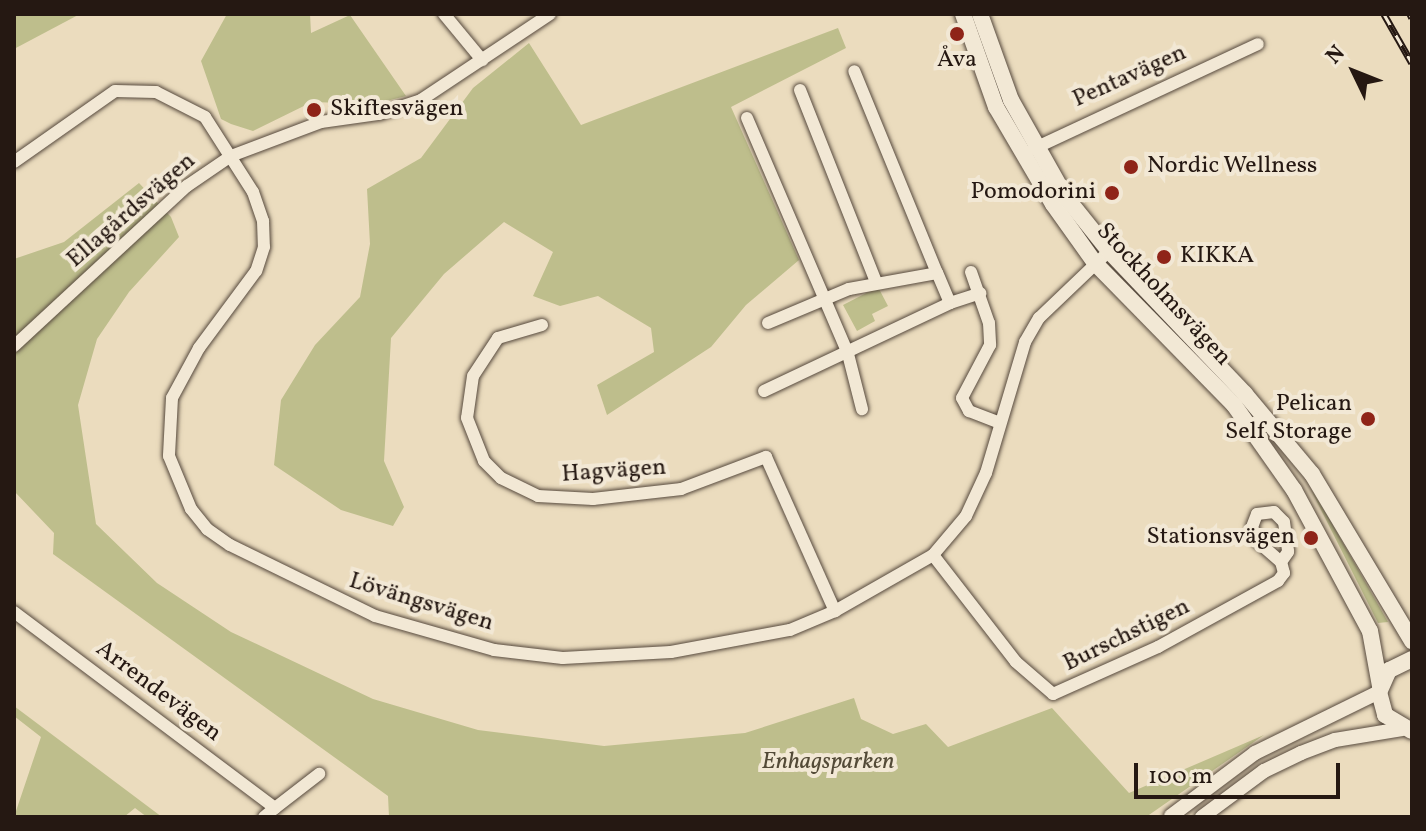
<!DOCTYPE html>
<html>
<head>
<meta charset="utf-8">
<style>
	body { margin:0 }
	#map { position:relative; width:1426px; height:831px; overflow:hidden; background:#ebdcbe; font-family:Vollkorn,serif }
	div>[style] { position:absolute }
	.green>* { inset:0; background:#bebe8c }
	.roads { filter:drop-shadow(0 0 2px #56493d) drop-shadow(0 0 2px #56493d) }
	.minor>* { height:12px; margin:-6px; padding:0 6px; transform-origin:6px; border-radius:6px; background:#f2e8d5 }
	.tertiary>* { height:14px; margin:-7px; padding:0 7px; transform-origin:7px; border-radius:7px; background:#f2e8d5 }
	.secondary>* { height:16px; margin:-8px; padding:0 8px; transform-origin:8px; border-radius:8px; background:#f2e8d5 }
	.rail>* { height:7px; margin-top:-3.5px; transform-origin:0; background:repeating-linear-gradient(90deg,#f2e8d5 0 12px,#251812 0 24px); box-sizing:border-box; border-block:2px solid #251812 }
	.dots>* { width:22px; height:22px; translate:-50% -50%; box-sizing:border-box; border:4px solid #f2e8d5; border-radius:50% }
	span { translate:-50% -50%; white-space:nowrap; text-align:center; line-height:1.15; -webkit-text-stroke:8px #f2e8d5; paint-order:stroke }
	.poi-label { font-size:24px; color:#251812 }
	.left { translate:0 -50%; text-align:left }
	.right { translate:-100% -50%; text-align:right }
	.street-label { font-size:24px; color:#251812 }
	.park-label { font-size:24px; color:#534a37; font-style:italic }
	.frame { position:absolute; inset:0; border:16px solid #251812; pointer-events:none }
	.north { position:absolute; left:1314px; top:32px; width:80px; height:80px; -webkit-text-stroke:6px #f2e8d5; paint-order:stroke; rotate:313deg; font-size:22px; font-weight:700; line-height:32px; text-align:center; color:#251812 }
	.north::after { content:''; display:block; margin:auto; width:28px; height:36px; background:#251812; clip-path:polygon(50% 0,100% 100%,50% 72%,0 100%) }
	.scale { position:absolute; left:1134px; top:763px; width:206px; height:36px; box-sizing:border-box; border:4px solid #251812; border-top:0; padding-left:10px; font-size:24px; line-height:28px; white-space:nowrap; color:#251812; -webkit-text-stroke:6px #f2e8d5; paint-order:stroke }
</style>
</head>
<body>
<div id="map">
	<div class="green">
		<i style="clip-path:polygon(14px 14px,80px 14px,14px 49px)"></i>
		<i style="clip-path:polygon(227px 14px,310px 14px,311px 33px,350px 15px,406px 96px,375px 104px,312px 102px,253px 131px,231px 124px,221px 119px,201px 61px)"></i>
		<i style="clip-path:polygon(838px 28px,846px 48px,731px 107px,799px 260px,746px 305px,711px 347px,607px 415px,597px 385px,654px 352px,651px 328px,598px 296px,560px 306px,533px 296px,553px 252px,504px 222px,444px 274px,391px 338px,384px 461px,404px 507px,393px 526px,341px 510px,274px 465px,281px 400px,315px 345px,360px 297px,370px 244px,367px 189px,421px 158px,473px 88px,529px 43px,581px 125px)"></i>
		<i style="clip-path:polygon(139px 183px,171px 217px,179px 237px,129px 292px,97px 339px,78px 405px,96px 524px,157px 583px,231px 632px,373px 699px,478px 730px,604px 746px,745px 733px,854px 698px,861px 719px,893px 734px,926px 724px,948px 747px,1052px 708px,1129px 793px,1264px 735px,1146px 817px,389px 817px,388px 796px,53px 554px,54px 533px,14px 491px,14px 259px,64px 242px)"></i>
		<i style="clip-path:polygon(878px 287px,888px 306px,872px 314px,875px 321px,857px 331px,843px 305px)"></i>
		<i style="clip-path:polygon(1310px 488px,1330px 520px,1388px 622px,1378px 623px)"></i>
		<i style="clip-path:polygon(14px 706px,162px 817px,147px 817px,135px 808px,124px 817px,14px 817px,41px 737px,14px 716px)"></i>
	</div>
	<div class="roads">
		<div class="minor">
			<i style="left:444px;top:14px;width:60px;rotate:50.4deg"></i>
			<i style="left:800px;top:90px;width:206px;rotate:68.4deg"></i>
			<i style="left:747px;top:118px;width:257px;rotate:66.8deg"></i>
			<i style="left:848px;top:354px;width:57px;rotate:75.7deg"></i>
			<i style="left:1033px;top:149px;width:248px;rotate:-25deg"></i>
			<i style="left:14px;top:162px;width:123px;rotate:-35.1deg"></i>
			<i style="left:115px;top:91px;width:41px;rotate:1.4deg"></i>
			<i style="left:156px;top:92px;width:55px;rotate:27deg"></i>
			<i style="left:205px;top:117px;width:89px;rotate:57.4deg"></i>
			<i style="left:253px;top:192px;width:31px;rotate:71deg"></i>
			<i style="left:263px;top:221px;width:26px;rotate:88deg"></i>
			<i style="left:264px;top:247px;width:25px;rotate:108deg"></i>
			<i style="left:256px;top:271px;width:96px;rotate:126.5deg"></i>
			<i style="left:199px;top:348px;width:57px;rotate:118.4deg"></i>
			<i style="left:172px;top:398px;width:58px;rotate:93deg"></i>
			<i style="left:169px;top:456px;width:57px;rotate:67.5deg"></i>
			<i style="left:191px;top:509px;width:26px;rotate:51deg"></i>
			<i style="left:207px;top:529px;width:28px;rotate:35deg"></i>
			<i style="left:230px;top:545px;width:161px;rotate:26.1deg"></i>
			<i style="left:375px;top:616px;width:124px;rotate:15.9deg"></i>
			<i style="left:494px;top:650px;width:69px;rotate:6.6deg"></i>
			<i style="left:563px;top:658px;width:108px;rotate:-3.2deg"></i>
			<i style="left:671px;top:652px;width:121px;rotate:-10.5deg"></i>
			<i style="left:790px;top:630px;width:49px;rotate:-22.9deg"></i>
			<i style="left:835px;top:611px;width:113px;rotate:-29.7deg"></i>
			<i style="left:933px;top:555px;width:51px;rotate:-49.8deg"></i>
			<i style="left:966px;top:516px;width:47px;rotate:-65.1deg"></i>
			<i style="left:986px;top:473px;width:137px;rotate:-73.4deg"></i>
			<i style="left:1025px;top:342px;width:28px;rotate:-60deg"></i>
			<i style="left:1039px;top:318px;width:97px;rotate:-43.7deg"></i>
			<i style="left:971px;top:272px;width:54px;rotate:70.6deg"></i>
			<i style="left:989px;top:323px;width:22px;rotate:87deg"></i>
			<i style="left:990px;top:345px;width:60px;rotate:117.8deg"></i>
			<i style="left:962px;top:398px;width:15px;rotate:62deg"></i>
			<i style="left:969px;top:411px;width:33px;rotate:21deg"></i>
			<i style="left:950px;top:303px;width:32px;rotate:-18deg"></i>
			<i style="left:768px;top:323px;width:88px;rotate:-22.8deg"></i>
			<i style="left:849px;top:289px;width:89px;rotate:-10.3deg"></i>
			<i style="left:937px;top:273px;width:218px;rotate:-112.3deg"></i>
			<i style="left:542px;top:325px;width:46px;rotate:163.5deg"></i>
			<i style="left:498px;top:338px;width:45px;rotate:123.3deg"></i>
			<i style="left:473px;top:376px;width:42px;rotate:98.1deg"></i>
			<i style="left:467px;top:418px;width:46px;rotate:68.4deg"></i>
			<i style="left:484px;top:461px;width:24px;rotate:45deg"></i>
			<i style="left:501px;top:478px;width:41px;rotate:25.9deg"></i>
			<i style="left:538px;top:496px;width:55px;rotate:3.1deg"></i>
			<i style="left:593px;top:499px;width:89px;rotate:-6.5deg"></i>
			<i style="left:681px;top:489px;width:91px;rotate:-20.6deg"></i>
			<i style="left:766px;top:457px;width:169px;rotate:65.9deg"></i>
			<i style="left:14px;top:346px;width:236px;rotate:-42.8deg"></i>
			<i style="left:187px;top:186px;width:53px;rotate:-34.3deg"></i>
			<i style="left:231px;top:156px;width:96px;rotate:-20.7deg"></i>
			<i style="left:321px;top:122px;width:59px;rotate:-7.9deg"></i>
			<i style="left:379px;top:114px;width:44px;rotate:-18.4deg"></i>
			<i style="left:421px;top:100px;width:155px;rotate:-33.7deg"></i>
			<i style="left:764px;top:391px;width:206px;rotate:-25.3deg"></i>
			<i style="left:950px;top:303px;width:33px;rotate:-113deg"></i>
			<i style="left:933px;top:555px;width:135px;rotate:52.2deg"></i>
			<i style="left:1016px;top:662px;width:49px;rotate:40.9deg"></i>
			<i style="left:1053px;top:694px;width:115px;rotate:-24.1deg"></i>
			<i style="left:1158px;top:647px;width:137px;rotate:-28.8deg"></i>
			<i style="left:1278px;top:581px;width:10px;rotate:-53deg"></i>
			<i style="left:1284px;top:573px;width:11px;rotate:-105deg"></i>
			<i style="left:1281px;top:562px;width:30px;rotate:-139deg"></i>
			<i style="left:1258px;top:542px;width:16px;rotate:-112deg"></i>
			<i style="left:1252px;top:527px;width:14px;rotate:-69deg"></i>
			<i style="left:1257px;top:514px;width:17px;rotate:-7deg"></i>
			<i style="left:1274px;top:512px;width:14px;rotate:45deg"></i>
			<i style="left:1284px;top:522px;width:30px;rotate:82deg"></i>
			<i style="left:1288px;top:552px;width:12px;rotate:125deg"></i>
			<i style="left:14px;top:612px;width:326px;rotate:36.9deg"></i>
			<i style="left:275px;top:808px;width:14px;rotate:141deg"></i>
			<i style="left:275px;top:808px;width:56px;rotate:-37.7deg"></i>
		</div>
		<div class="tertiary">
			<i style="left:1171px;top:816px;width:105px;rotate:-36.9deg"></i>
			<i style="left:1255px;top:753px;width:138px;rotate:-26.2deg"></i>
			<i style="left:1202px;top:817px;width:77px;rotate:-36.6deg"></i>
			<i style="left:1264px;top:771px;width:41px;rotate:-25.9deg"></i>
			<i style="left:1301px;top:753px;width:36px;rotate:-21deg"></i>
			<i style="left:1335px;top:740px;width:68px;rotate:-9.3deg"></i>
		</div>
		<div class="secondary">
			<i style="left:963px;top:14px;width:99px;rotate:70.5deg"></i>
			<i style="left:996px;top:107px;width:113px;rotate:59.6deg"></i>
			<i style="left:1053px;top:204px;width:72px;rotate:54.6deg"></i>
			<i style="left:1095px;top:263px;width:199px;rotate:45.6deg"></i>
			<i style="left:1234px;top:405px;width:104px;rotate:54.8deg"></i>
			<i style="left:1294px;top:490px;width:160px;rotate:61.7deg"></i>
			<i style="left:1370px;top:631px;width:56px;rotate:79.7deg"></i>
			<i style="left:980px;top:14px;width:91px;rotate:70.2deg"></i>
			<i style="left:1011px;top:100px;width:110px;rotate:60.6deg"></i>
			<i style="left:1065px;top:196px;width:70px;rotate:51.3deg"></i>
			<i style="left:1109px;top:251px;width:197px;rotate:46.4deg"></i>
			<i style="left:1245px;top:394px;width:104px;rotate:50.1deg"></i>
			<i style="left:1312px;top:474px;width:195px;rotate:59.1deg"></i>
			<i style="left:1412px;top:659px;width:25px;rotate:154deg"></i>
			<i style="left:1389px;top:670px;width:24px;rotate:114deg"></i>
			<i style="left:1379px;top:692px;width:24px;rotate:75deg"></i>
			<i style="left:1385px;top:715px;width:31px;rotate:31deg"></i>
		</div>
	</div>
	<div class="rail">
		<i style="left:1384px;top:14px;width:56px;rotate:60.3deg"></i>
		<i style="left:1410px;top:14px;width:4px;rotate:63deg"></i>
	</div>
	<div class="dots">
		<i style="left:957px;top:34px;background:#8f2418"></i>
		<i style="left:314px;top:110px;background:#8f2418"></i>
		<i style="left:1131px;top:167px;background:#8f2418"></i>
		<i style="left:1112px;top:193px;background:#8f2418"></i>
		<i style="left:1164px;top:257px;background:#8f2418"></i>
		<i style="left:1368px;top:419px;background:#8f2418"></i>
		<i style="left:1311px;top:538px;background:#8f2418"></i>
	</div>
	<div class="poi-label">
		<span style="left:957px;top:61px">Åva</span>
		<span class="left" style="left:330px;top:110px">Skiftesvägen</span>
		<span class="left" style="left:1147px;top:167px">Nordic Wellness</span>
		<span class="right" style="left:1096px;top:193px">Pomodorini</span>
		<span class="left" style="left:1180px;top:257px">KIKKA</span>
		<span class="right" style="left:1352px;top:419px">Pelican<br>Self Storage</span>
		<span class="right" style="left:1295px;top:538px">Stationsvägen</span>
	</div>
	<div class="street-label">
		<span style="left:1130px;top:77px;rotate:-24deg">Pentavägen</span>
		<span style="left:132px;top:211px;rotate:-41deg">Ellagårdsvägen</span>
		<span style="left:1163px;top:295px;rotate:47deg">Stockholmsvägen</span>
		<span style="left:614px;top:472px;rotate:-4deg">Hagvägen</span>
		<span style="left:421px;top:603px;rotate:17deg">Lövängsvägen</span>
		<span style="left:1127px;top:636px;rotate:-26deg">Burschstigen</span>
		<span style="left:158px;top:692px;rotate:37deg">Arrendevägen</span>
	</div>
	<div class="park-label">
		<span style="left:828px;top:763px">Enhagsparken</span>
	</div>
	<div class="frame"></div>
	<div class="north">N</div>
	<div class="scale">100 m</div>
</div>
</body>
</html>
